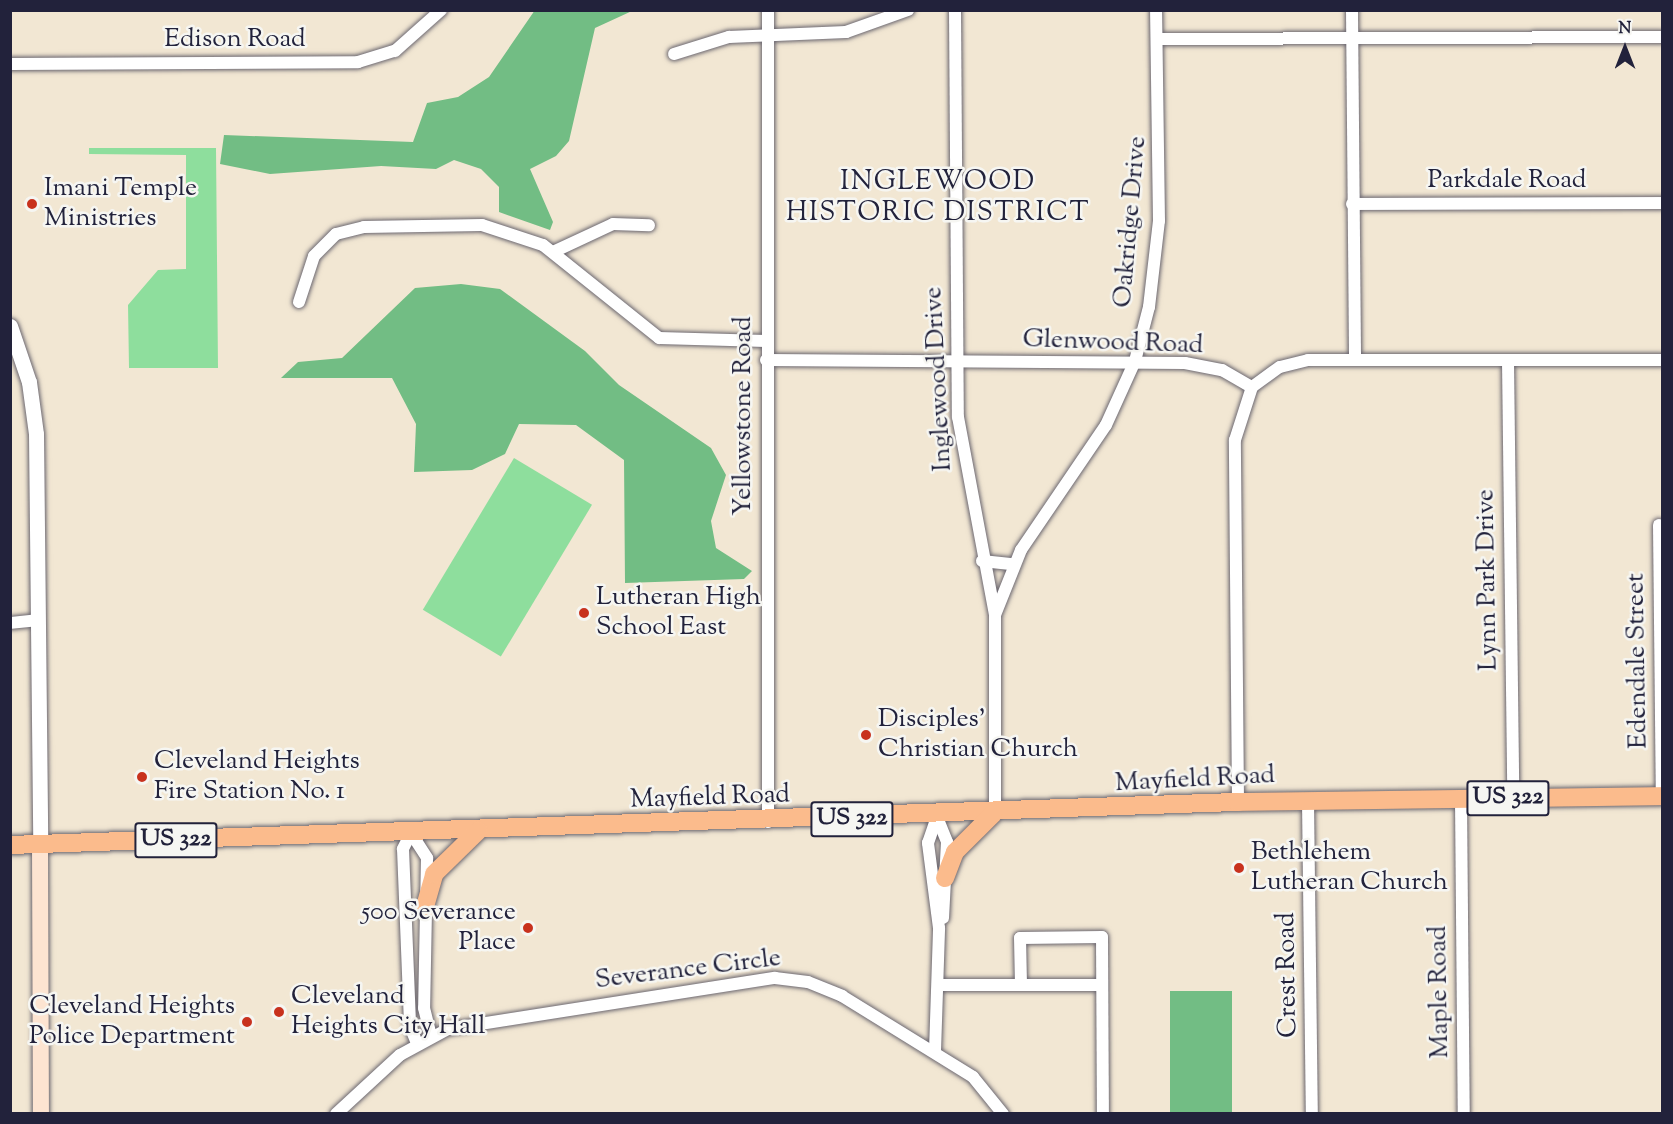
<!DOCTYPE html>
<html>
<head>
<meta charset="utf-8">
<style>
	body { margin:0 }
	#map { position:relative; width:1673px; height:1124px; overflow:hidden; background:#f2e7d3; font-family:"Sorts Mill Goudy",serif }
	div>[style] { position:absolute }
	.green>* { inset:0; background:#8ede9d; transform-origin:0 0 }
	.forest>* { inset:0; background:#72bd84; transform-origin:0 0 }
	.roads { filter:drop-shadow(0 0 2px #6b6770) drop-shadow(0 0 2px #6b6770) }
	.minor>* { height:12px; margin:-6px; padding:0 6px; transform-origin:6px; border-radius:6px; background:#fff }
	.tertiary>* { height:15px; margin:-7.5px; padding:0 7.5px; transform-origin:7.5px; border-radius:7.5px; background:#fff }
	.secondary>* { height:16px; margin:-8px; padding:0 8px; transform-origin:8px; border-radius:8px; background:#fde4d1 }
	.primary>* { height:18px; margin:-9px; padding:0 9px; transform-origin:9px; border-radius:9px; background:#fbbb8c }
	.dots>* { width:16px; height:16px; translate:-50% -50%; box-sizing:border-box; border:3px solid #f6f6f2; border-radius:50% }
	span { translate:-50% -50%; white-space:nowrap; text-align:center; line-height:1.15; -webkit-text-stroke:5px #f6f6f2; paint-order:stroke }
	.shield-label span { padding:2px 4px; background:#f6f6f2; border:2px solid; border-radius:4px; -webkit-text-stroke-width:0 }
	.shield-label { font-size:24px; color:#22223b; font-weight:700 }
	.street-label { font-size:26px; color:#22223b }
	.poi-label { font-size:26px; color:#22223b }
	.left { translate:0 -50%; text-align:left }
	.right { translate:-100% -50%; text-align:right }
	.neighbourhood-label { font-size:27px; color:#22223b; letter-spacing:1.5px }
	.frame { position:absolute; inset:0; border:12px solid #22223b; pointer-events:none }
	.north { position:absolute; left:1595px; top:18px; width:60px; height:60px; -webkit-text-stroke:4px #f6f6f2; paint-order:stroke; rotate:0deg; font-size:16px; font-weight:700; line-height:24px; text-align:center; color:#22223b }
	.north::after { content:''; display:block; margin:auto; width:21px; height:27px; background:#22223b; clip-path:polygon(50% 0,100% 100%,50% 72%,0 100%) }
</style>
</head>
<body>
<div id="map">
	<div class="green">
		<i style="clip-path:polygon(89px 148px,216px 148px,218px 368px,129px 368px,128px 305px,158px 270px,186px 269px,186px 155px,89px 154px)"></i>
		<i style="left:514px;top:458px;width:91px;height:177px;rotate:31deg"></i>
	</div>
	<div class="forest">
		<i style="clip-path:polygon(535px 10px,632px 11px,595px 28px,569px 141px,556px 156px,530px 169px,553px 222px,550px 230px,499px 212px,499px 187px,481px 169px,454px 160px,436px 169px,381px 166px,270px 174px,220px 164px,224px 135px,413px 142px,427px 103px,458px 97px,489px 77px)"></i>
		<i style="clip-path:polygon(461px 284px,500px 289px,585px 351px,619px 385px,711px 448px,726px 475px,711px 521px,716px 548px,752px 571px,744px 579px,625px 583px,624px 460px,576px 425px,519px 424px,505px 454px,472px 470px,414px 472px,416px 424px,392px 378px,281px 378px,298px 362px,342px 358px,415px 288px)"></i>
		<i style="left:1232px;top:991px;width:122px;height:62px;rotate:90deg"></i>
	</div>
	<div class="roads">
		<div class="minor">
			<i style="left:768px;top:10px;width:812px;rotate:90deg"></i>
			<i style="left:955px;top:10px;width:407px;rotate:89.6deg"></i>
			<i style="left:958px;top:417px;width:201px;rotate:79.4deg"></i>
			<i style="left:995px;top:615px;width:199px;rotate:90deg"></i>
			<i style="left:1352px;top:10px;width:350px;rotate:89.5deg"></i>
			<i style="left:1160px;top:39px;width:502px;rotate:-0.23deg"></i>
			<i style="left:674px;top:54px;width:58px;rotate:-17.2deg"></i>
			<i style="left:729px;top:37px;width:117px;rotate:-2.4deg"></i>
			<i style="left:846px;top:32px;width:66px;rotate:-19.5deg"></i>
			<i style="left:10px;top:64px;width:348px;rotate:-0.3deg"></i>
			<i style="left:358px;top:62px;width:39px;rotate:-17deg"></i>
			<i style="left:395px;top:51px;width:62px;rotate:-41.7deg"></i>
			<i style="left:1352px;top:204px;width:310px;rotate:-0.2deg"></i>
			<i style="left:553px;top:252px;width:66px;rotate:-25deg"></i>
			<i style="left:613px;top:224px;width:36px;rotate:2deg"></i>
			<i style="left:299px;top:302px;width:48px;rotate:-71.9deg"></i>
			<i style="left:314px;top:256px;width:31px;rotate:-45deg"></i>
			<i style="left:336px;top:234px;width:29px;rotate:-14deg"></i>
			<i style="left:364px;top:227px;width:118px;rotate:-1deg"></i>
			<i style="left:482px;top:225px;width:64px;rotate:18.2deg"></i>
			<i style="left:543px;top:245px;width:149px;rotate:38.7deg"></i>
			<i style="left:659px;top:338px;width:107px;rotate:1.6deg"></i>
			<i style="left:766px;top:360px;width:419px;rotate:0.4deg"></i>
			<i style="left:1185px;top:363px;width:38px;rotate:11deg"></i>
			<i style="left:1222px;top:370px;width:34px;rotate:30deg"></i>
			<i style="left:1252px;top:387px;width:34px;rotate:-36deg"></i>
			<i style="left:1280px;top:367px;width:29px;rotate:-14deg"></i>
			<i style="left:1308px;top:360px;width:354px"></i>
			<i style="left:1508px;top:361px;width:437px;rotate:89.3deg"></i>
			<i style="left:1659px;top:525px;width:271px;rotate:89.4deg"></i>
			<i style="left:982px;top:561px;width:31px;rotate:6deg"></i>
			<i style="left:995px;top:615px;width:70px;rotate:-68.2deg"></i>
			<i style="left:1021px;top:550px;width:151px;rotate:-55.8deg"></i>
			<i style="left:1106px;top:425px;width:70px;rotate:-65.6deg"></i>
			<i style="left:1135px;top:361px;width:56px;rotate:-75.5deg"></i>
			<i style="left:1149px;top:307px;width:87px;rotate:-83.4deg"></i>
			<i style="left:1159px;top:221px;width:211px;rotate:-90.8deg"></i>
			<i style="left:10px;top:623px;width:28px;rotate:-6deg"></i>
			<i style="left:1461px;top:799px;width:315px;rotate:89.5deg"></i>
			<i style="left:1308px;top:801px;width:313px;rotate:89.3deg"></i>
			<i style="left:1238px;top:802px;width:362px;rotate:-90.5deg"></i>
			<i style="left:1235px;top:440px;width:56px;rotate:-72.2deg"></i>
			<i style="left:937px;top:817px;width:27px;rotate:68deg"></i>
			<i style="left:947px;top:842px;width:76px;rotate:93deg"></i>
			<i style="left:411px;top:833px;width:18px;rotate:117deg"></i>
			<i style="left:403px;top:849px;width:177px;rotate:87.7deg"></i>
			<i style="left:410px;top:1026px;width:18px;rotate:68deg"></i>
			<i style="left:411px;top:833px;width:30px;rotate:57deg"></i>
			<i style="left:427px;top:858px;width:150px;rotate:91.1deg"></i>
			<i style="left:424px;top:1008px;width:29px;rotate:76deg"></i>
			<i style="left:940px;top:985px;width:162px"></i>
			<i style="left:1021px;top:985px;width:47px;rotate:-91.2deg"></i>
			<i style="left:1020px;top:938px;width:82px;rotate:-0.7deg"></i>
			<i style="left:1102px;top:937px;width:177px;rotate:89.7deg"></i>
			<i style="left:935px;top:1051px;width:123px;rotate:-88.1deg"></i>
			<i style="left:939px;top:928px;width:86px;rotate:-97.4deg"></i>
			<i style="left:928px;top:843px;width:28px;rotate:-71deg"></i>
			<i style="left:336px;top:1114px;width:87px;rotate:-42.7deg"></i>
			<i style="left:400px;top:1055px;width:55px;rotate:-28.4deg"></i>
			<i style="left:448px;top:1029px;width:331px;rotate:-8.9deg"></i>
			<i style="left:775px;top:978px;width:33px;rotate:7deg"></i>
			<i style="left:808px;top:982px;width:37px;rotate:22deg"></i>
			<i style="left:842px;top:996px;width:154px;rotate:31.7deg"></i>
			<i style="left:973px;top:1077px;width:48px;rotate:51deg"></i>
		</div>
		<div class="tertiary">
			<i style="left:10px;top:326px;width:59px;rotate:71.3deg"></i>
			<i style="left:29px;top:382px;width:52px;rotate:82.3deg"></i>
			<i style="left:36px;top:434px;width:409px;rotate:89.4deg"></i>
		</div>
		<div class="secondary">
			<i style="left:40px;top:843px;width:271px;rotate:89.8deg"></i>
		</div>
		<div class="primary">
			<i style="left:10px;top:845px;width:1229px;rotate:-2.01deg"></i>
			<i style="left:1238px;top:802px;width:424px;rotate:-0.8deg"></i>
			<i style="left:945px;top:878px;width:28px;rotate:-69deg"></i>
			<i style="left:955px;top:852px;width:54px;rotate:-45deg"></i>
			<i style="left:424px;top:910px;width:37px;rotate:-74deg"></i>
			<i style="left:434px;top:874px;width:62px;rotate:-44.3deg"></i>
		</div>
	</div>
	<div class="dots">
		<i style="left:32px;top:204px;background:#c8321e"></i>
		<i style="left:584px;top:613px;background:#c8321e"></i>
		<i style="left:866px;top:735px;background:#c8321e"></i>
		<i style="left:142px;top:777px;background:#c8321e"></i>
		<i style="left:1239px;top:868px;background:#c8321e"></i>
		<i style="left:528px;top:928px;background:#c8321e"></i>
		<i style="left:279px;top:1012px;background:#c8321e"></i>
		<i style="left:247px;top:1022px;background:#c8321e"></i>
	</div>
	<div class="shield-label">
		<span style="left:1508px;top:798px">US 322</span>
		<span style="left:852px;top:819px">US 322</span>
		<span style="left:176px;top:840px">US 322</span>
	</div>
	<div class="street-label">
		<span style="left:235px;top:40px">Edison Road</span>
		<span style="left:1507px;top:181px">Parkdale Road</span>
		<span style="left:1131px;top:222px;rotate:-85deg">Oakridge Drive</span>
		<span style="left:1113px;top:343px;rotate:2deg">Glenwood Road</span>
		<span style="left:939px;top:379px;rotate:-93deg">Inglewood Drive</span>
		<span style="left:744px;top:416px;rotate:-90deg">Yellowstone Road</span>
		<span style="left:1488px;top:580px;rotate:-91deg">Lynn Park Drive</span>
		<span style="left:1638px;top:661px;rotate:-91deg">Edendale Street</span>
		<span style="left:1195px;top:780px;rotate:-3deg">Mayfield Road</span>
		<span style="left:710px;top:798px;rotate:-2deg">Mayfield Road</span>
		<span style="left:688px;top:970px;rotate:-7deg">Severance Circle</span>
		<span style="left:1288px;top:975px;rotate:-91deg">Crest Road</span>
		<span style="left:1440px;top:992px;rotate:-91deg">Maple Road</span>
	</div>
	<div class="poi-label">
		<span class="left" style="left:44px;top:204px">Imani Temple<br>Ministries</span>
		<span class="left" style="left:596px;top:613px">Lutheran High<br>School East</span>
		<span class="left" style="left:878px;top:735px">Disciples'<br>Christian Church</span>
		<span class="left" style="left:154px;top:777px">Cleveland Heights<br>Fire Station No. 1</span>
		<span class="left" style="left:1251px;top:868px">Bethlehem<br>Lutheran Church</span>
		<span class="right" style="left:516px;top:928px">500 Severance<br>Place</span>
		<span class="left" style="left:291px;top:1012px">Cleveland<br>Heights City Hall</span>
		<span class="right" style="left:235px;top:1022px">Cleveland Heights<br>Police Department</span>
	</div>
	<div class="neighbourhood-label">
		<span style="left:938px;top:198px">INGLEWOOD<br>HISTORIC DISTRICT</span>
	</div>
	<div class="frame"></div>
	<div class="north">N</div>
</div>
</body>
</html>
